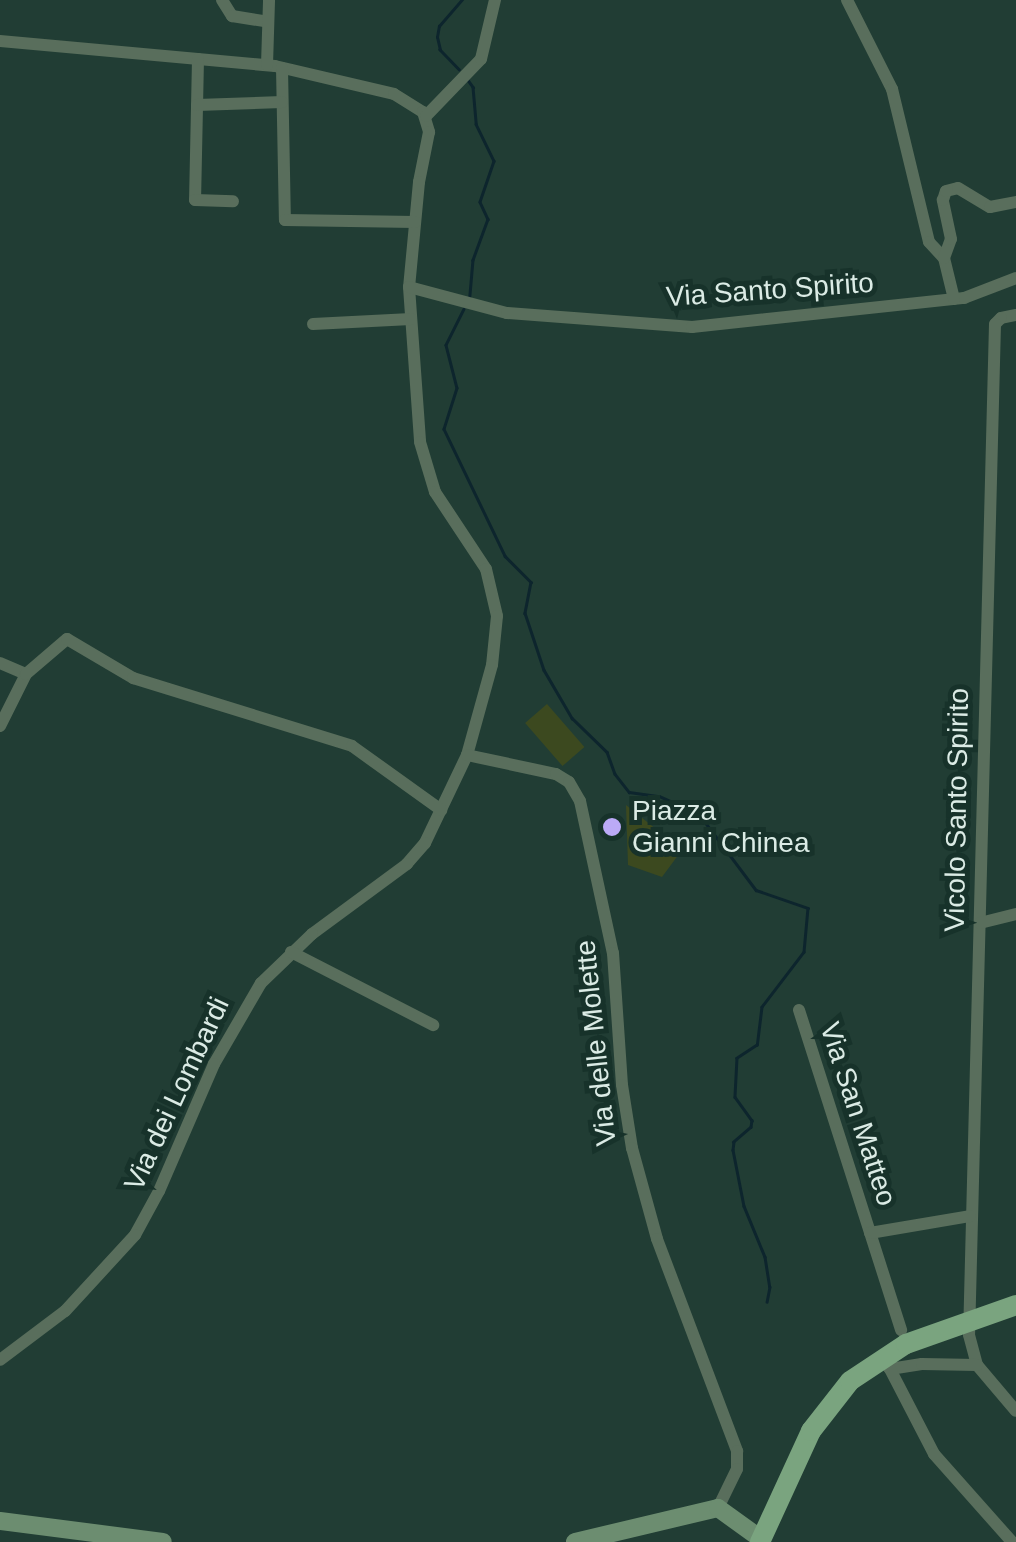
<!DOCTYPE html>
<html>
<head>
<meta charset="utf-8">
<style>
	body { margin:0 }
	#map { position:relative; width:1016px; height:1542px; overflow:hidden; background:#213d34; font-family:Arial,sans-serif }
	div>[style] { position:absolute }
	.green>* { inset:0; background:#3c491f; transform-origin:0 0 }
	.stream>* { height:2.5px; margin:-1.25px; padding:0 1.25px; transform-origin:1.25px; border-radius:1.25px; background:#0d252d }
	.street>* { height:12px; margin:-6px; padding:0 6px; transform-origin:6px; border-radius:6px; background:#596e5c }
	.secondary>* { height:18px; margin:-9px; padding:0 9px; transform-origin:9px; border-radius:9px; background:#6c8d70 }
	.primary>* { height:20px; margin:-10px; padding:0 10px; transform-origin:10px; border-radius:10px; background:#7aa47f }
	.dots>* { width:28px; height:28px; translate:-50% -50%; box-sizing:border-box; border:5px solid #17322a; border-radius:50% }
	span { translate:-50% -50%; white-space:nowrap; text-align:center; line-height:1.15; -webkit-text-stroke:10px #17322a; paint-order:stroke }
	.street-label { font-size:28px; color:#dbebe5 }
	.poi-label { font-size:28px; color:#dbebe5 }
	.left { translate:0 -50%; text-align:left }
</style>
</head>
<body>
<div id="map">
	<div class="green">
		<i style="left:547px;top:704px;width:57px;height:29px;rotate:49deg"></i>
		<i style="clip-path:polygon(626px 805px,682px 850px,662px 877px,628px 865px)"></i>
	</div>
	<div class="stream">
		<i style="left:459px;top:70px;width:28px;rotate:-134deg"></i>
		<i style="left:440px;top:50px;width:13px;rotate:-103deg"></i>
		<i style="left:437px;top:37px;width:11px;rotate:-80deg"></i>
		<i style="left:439px;top:26px;width:35px;rotate:-49deg"></i>
		<i style="left:468px;top:80px;width:9px;rotate:54deg"></i>
		<i style="left:473px;top:87px;width:37px;rotate:85deg"></i>
		<i style="left:476px;top:124px;width:41px;rotate:64.1deg"></i>
		<i style="left:494px;top:161px;width:43px;rotate:108.9deg"></i>
		<i style="left:480px;top:202px;width:19px;rotate:65deg"></i>
		<i style="left:488px;top:219px;width:44px;rotate:110.1deg"></i>
		<i style="left:473px;top:260px;width:37px;rotate:95deg"></i>
		<i style="left:464px;top:309px;width:40px;rotate:116.6deg"></i>
		<i style="left:446px;top:345px;width:44px;rotate:75.7deg"></i>
		<i style="left:457px;top:388px;width:43px;rotate:107.6deg"></i>
		<i style="left:444px;top:429px;width:141px;rotate:64.3deg"></i>
		<i style="left:505px;top:556px;width:37px;rotate:45deg"></i>
		<i style="left:531px;top:582px;width:32px;rotate:101deg"></i>
		<i style="left:525px;top:613px;width:60px;rotate:71.6deg"></i>
		<i style="left:544px;top:670px;width:56px;rotate:59.7deg"></i>
		<i style="left:572px;top:718px;width:49px;rotate:44.2deg"></i>
		<i style="left:607px;top:752px;width:23px;rotate:70deg"></i>
		<i style="left:615px;top:774px;width:23px;rotate:52deg"></i>
		<i style="left:629px;top:792px;width:30px;rotate:8deg"></i>
		<i style="left:659px;top:796px;width:44px;rotate:24.2deg"></i>
		<i style="left:699px;top:814px;width:95px;rotate:53.1deg"></i>
		<i style="left:756px;top:890px;width:55px;rotate:19.1deg"></i>
		<i style="left:808px;top:908px;width:44px;rotate:95.2deg"></i>
		<i style="left:804px;top:952px;width:69px;rotate:127.4deg"></i>
		<i style="left:762px;top:1007px;width:38px;rotate:97deg"></i>
		<i style="left:757px;top:1045px;width:24px;rotate:147deg"></i>
		<i style="left:737px;top:1058px;width:39px;rotate:93deg"></i>
		<i style="left:735px;top:1097px;width:29px;rotate:54deg"></i>
		<i style="left:752px;top:1120px;width:7px;rotate:98deg"></i>
		<i style="left:751px;top:1127px;width:23px;rotate:139deg"></i>
		<i style="left:734px;top:1142px;width:8px;rotate:97deg"></i>
		<i style="left:733px;top:1150px;width:57px;rotate:78.9deg"></i>
		<i style="left:744px;top:1206px;width:55px;rotate:67.6deg"></i>
		<i style="left:765px;top:1257px;width:30px;rotate:81deg"></i>
		<i style="left:770px;top:1287px;width:15px;rotate:101deg"></i>
	</div>
	<div class="street">
		<i style="left:222px;top:0;width:19px;rotate:58deg"></i>
		<i style="left:232px;top:16px;width:36px;rotate:9deg"></i>
		<i style="left:847px;top:0;width:100px;rotate:63.2deg"></i>
		<i style="left:892px;top:89px;width:157px;rotate:76.4deg"></i>
		<i style="left:929px;top:242px;width:22px;rotate:47deg"></i>
		<i style="left:0;top:41px;width:276px;rotate:5.2deg"></i>
		<i style="left:275px;top:66px;width:122px;rotate:13.2deg"></i>
		<i style="left:394px;top:94px;width:34px;rotate:32deg"></i>
		<i style="left:423px;top:112px;width:21px;rotate:73deg"></i>
		<i style="left:429px;top:132px;width:51px;rotate:101.3deg"></i>
		<i style="left:419px;top:182px;width:105px;rotate:95.4deg"></i>
		<i style="left:409px;top:287px;width:155px;rotate:85.9deg"></i>
		<i style="left:420px;top:442px;width:52px;rotate:73.3deg"></i>
		<i style="left:435px;top:492px;width:92px;rotate:56.5deg"></i>
		<i style="left:486px;top:569px;width:48px;rotate:76.8deg"></i>
		<i style="left:497px;top:616px;width:49px;rotate:95.8deg"></i>
		<i style="left:492px;top:665px;width:93px;rotate:105.5deg"></i>
		<i style="left:467px;top:755px;width:98px;rotate:115.5deg"></i>
		<i style="left:425px;top:843px;width:28px;rotate:131deg"></i>
		<i style="left:407px;top:864px;width:118px;rotate:143.6deg"></i>
		<i style="left:312px;top:934px;width:71px;rotate:136.1deg"></i>
		<i style="left:261px;top:983px;width:94px;rotate:120.1deg"></i>
		<i style="left:214px;top:1064px;width:138px;rotate:113.4deg"></i>
		<i style="left:159px;top:1191px;width:50px;rotate:118.6deg"></i>
		<i style="left:135px;top:1235px;width:103px;rotate:132.6deg"></i>
		<i style="left:65px;top:1311px;width:81px;rotate:143deg"></i>
		<i style="left:198px;top:59px;width:141px;rotate:91.2deg"></i>
		<i style="left:195px;top:200px;width:38px;rotate:2deg"></i>
		<i style="left:267px;top:65px;width:65px;rotate:-88.2deg"></i>
		<i style="left:282px;top:68px;width:152px;rotate:88.9deg"></i>
		<i style="left:285px;top:220px;width:130px;rotate:0.9deg"></i>
		<i style="left:197px;top:105px;width:85px;rotate:-2deg"></i>
		<i style="left:426px;top:116px;width:79px;rotate:-46deg"></i>
		<i style="left:481px;top:59px;width:61px;rotate:-76.7deg"></i>
		<i style="left:409px;top:287px;width:101px;rotate:14.9deg"></i>
		<i style="left:507px;top:313px;width:186px;rotate:4.3deg"></i>
		<i style="left:692px;top:327px;width:274px;rotate:-6.1deg"></i>
		<i style="left:964px;top:298px;width:56px;rotate:-21deg"></i>
		<i style="left:954px;top:299px;width:42px;rotate:-103.7deg"></i>
		<i style="left:944px;top:258px;width:20px;rotate:-70deg"></i>
		<i style="left:951px;top:239px;width:40px;rotate:-102deg"></i>
		<i style="left:943px;top:200px;width:9px;rotate:-72deg"></i>
		<i style="left:946px;top:191px;width:12px;rotate:-14deg"></i>
		<i style="left:958px;top:188px;width:37px;rotate:31deg"></i>
		<i style="left:990px;top:207px;width:26px;rotate:-11deg"></i>
		<i style="left:1016px;top:315px;width:15px;rotate:169deg"></i>
		<i style="left:1001px;top:318px;width:8px;rotate:135deg"></i>
		<i style="left:995px;top:324px;width:1011px;rotate:91.47deg"></i>
		<i style="left:969px;top:1335px;width:31px;rotate:75deg"></i>
		<i style="left:977px;top:1365px;width:60px;rotate:49.7deg"></i>
		<i style="left:313px;top:324px;width:98px;rotate:-2.9deg"></i>
		<i style="left:0;top:663px;width:28px;rotate:23deg"></i>
		<i style="left:0;top:726px;width:58px;rotate:-63.4deg"></i>
		<i style="left:26px;top:674px;width:54px;rotate:-40.5deg"></i>
		<i style="left:67px;top:639px;width:77px;rotate:30.6deg"></i>
		<i style="left:133px;top:678px;width:229px;rotate:17.2deg"></i>
		<i style="left:352px;top:746px;width:110px;rotate:35.7deg"></i>
		<i style="left:467px;top:755px;width:91px;rotate:12.1deg"></i>
		<i style="left:556px;top:774px;width:15px;rotate:32deg"></i>
		<i style="left:569px;top:782px;width:22px;rotate:60deg"></i>
		<i style="left:580px;top:801px;width:156px;rotate:77.8deg"></i>
		<i style="left:613px;top:953px;width:132px;rotate:86.1deg"></i>
		<i style="left:622px;top:1085px;width:64px;rotate:81deg"></i>
		<i style="left:632px;top:1148px;width:94px;rotate:74.6deg"></i>
		<i style="left:657px;top:1239px;width:227px;rotate:69.3deg"></i>
		<i style="left:737px;top:1451px;width:18px;rotate:90deg"></i>
		<i style="left:737px;top:1469px;width:43px;rotate:116deg"></i>
		<i style="left:980px;top:923px;width:37px;rotate:-14deg"></i>
		<i style="left:291px;top:952px;width:160px;rotate:27.2deg"></i>
		<i style="left:799px;top:1010px;width:336px;rotate:72.3deg"></i>
		<i style="left:870px;top:1233px;width:101px;rotate:-9.6deg"></i>
		<i style="left:886px;top:1364px;width:6px;rotate:51deg"></i>
		<i style="left:890px;top:1369px;width:32px;rotate:-9deg"></i>
		<i style="left:922px;top:1364px;width:55px;rotate:1deg"></i>
		<i style="left:890px;top:1369px;width:96px;rotate:62.6deg"></i>
		<i style="left:934px;top:1454px;width:118px;rotate:48.4deg"></i>
	</div>
	<div class="secondary">
		<i style="left:0;top:1521px;width:164px;rotate:7.3deg"></i>
		<i style="left:575px;top:1542px;width:147px;rotate:-13.4deg"></i>
		<i style="left:718px;top:1508px;width:53px;rotate:35.8deg"></i>
	</div>
	<div class="primary">
		<i style="left:760px;top:1542px;width:122px;rotate:-65.3deg"></i>
		<i style="left:811px;top:1431px;width:63px;rotate:-52deg"></i>
		<i style="left:850px;top:1381px;width:67px;rotate:-33.5deg"></i>
		<i style="left:906px;top:1344px;width:117px;rotate:-19.5deg"></i>
	</div>
	<div class="dots">
		<i style="left:612px;top:827px;background:#bbaaf6"></i>
	</div>
	<div class="street-label">
		<span style="left:770px;top:290px;rotate:-4deg">Via Santo Spirito</span>
		<span style="left:957px;top:810px;rotate:-89deg">Vicolo Santo Spirito</span>
		<span style="left:596px;top:1043px;rotate:-96deg">Via delle Molette</span>
		<span style="left:177px;top:1094px;rotate:-65deg">Via dei Lombardi</span>
		<span style="left:858px;top:1114px;rotate:72deg">Via San Matteo</span>
	</div>
	<div class="poi-label">
		<span class="left" style="left:632px;top:827px">Piazza<br>Gianni Chinea</span>
	</div>
</div>
</body>
</html>
